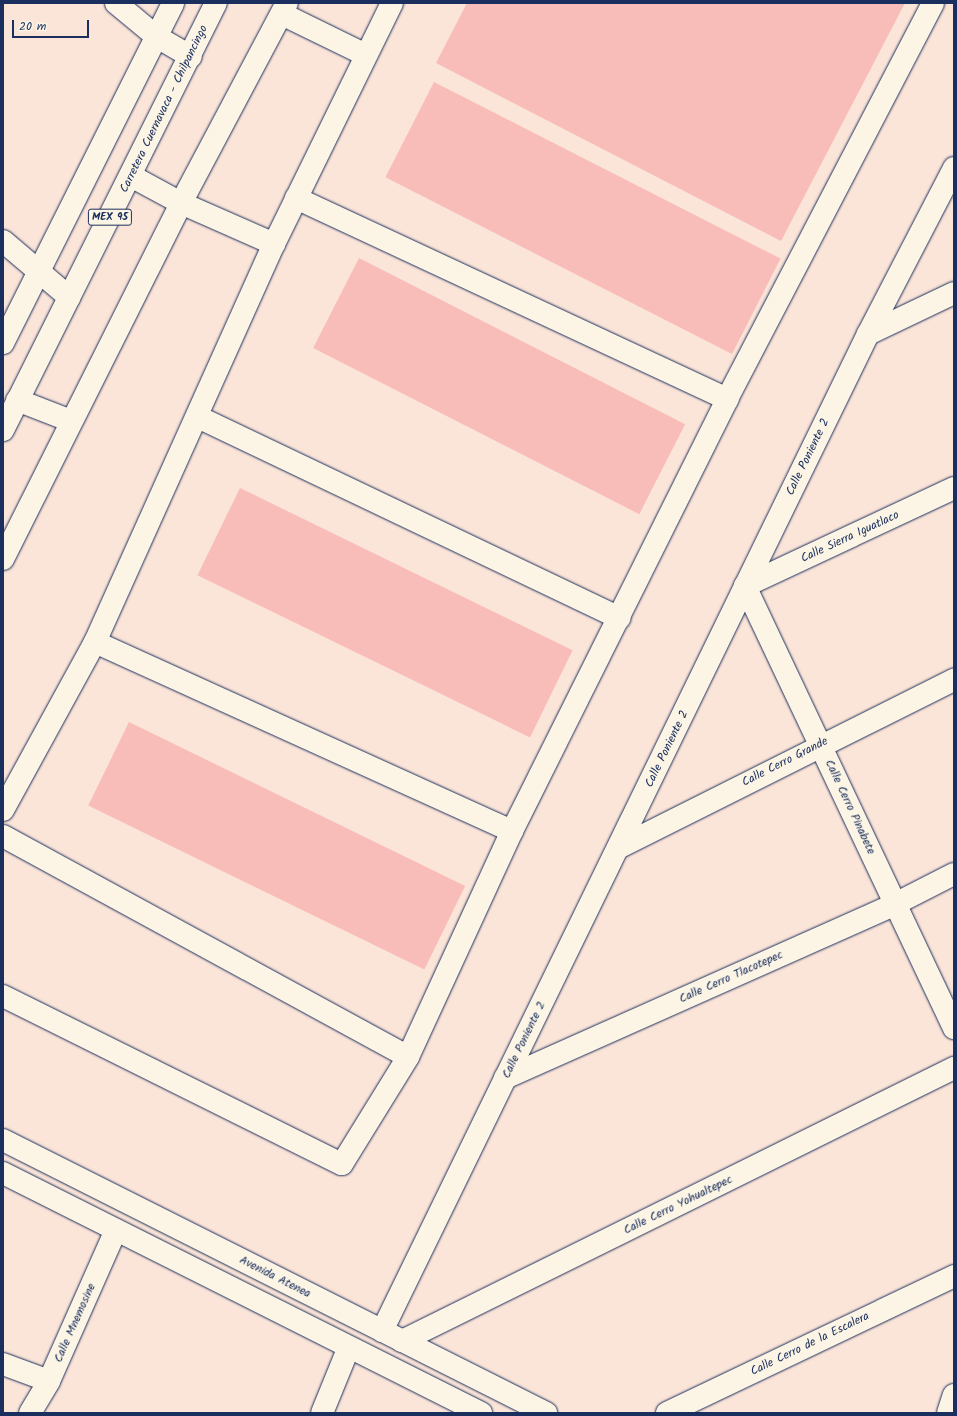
<!DOCTYPE html>
<html>
<head>
<meta charset="utf-8">
<style>
	body { margin:0 }
	#map { position:relative; width:957px; height:1416px; overflow:hidden; background:#fbe4d8; font-family:Kalam,sans-serif }
	div>[style] { position:absolute }
	.building>* { inset:0; background:#f9bdb9; transform-origin:0 0 }
	.roads { filter:drop-shadow(0 0 1px #1b2f5e) drop-shadow(0 0 1px #1b2f5e) }
	.minor>* { height:22px; margin:-11px; padding:0 11px; transform-origin:11px; border-radius:11px; background:#fcf5e5 }
	.major>* { height:22px; margin:-11px; padding:0 11px; transform-origin:11px; border-radius:11px; background:#fcf5e5 }
	span { translate:-50% -50%; white-space:nowrap; text-align:center; line-height:1.15; -webkit-text-stroke:4px #fcf5e5; paint-order:stroke }
	.shield-label span { padding:1px 3px; background:#fcf5e5; border:1px solid; border-radius:3px; -webkit-text-stroke-width:0 }
	.shield-label { font-size:11px; color:#1b2f5e; font-weight:700 }
	.street-label { font-size:12px; color:#1b2f5e }
	.frame { position:absolute; inset:0; border:4px solid #1b2f5e; pointer-events:none }
	.scale { position:absolute; left:12px; top:20px; width:77px; height:18px; box-sizing:border-box; border:2px solid #1b2f5e; border-top:0; padding-left:5px; font-size:12px; line-height:14px; white-space:nowrap; color:#1b2f5e; -webkit-text-stroke:3px #fcf5e5; paint-order:stroke }
</style>
</head>
<body>
<div id="map">
	<div class="building">
		<i style="clip-path:polygon(467px 3px,905px 3px,781px 241px,436px 63px)"></i>
		<i style="left:434px;top:82px;width:389px;height:107px;rotate:27deg"></i>
		<i style="left:359px;top:258px;width:366px;height:101px;rotate:27deg"></i>
		<i style="left:240px;top:488px;width:370px;height:97px;rotate:26deg"></i>
		<i style="left:129px;top:722px;width:374px;height:93px;rotate:26deg"></i>
	</div>
	<div class="roads">
		<div class="minor">
			<i style="left:116px;top:3px;width:53px;rotate:39.7deg"></i>
			<i style="left:157px;top:37px;width:39px;rotate:30deg"></i>
			<i style="left:282px;top:14px;width:93px;rotate:26deg"></i>
			<i style="left:131px;top:176px;width:57px;rotate:28.4deg"></i>
			<i style="left:181px;top:203px;width:102px;rotate:23.8deg"></i>
			<i style="left:296px;top:198px;width:476px;rotate:25deg"></i>
			<i style="left:3px;top:241px;width:87px;rotate:40.3deg"></i>
			<i style="left:868px;top:334px;width:95px;rotate:-25.5deg"></i>
			<i style="left:17px;top:400px;width:58px;rotate:21.3deg"></i>
			<i style="left:198px;top:417px;width:467px;rotate:25.5deg"></i>
			<i style="left:954px;top:488px;width:231px;rotate:154.9deg"></i>
			<i style="left:745px;top:586px;width:489px;rotate:64.7deg"></i>
			<i style="left:3px;top:559px;width:398px;rotate:-63.4deg"></i>
			<i style="left:181px;top:203px;width:226px;rotate:-62.1deg"></i>
			<i style="left:95px;top:642px;width:458px;rotate:24.4deg"></i>
			<i style="left:3px;top:810px;width:192px;rotate:-61.3deg"></i>
			<i style="left:95px;top:642px;width:436px;rotate:-65.8deg"></i>
			<i style="left:274px;top:244px;width:268px;rotate:-63.9deg"></i>
			<i style="left:3px;top:836px;width:461px;rotate:28.6deg"></i>
			<i style="left:618px;top:848px;width:376px;rotate:-26.6deg"></i>
			<i style="left:3px;top:996px;width:378px;rotate:26.4deg"></i>
			<i style="left:342px;top:1164px;width:126px;rotate:-58.3deg"></i>
			<i style="left:408px;top:1057px;width:249px;rotate:-65.3deg"></i>
			<i style="left:512px;top:831px;width:483px;rotate:-63.5deg"></i>
			<i style="left:727px;top:399px;width:446px;rotate:-62.5deg"></i>
			<i style="left:505px;top:1078px;width:427px;rotate:-24deg"></i>
			<i style="left:895px;top:904px;width:66px;rotate:-27deg"></i>
			<i style="left:3px;top:1140px;width:608px;rotate:26.69deg"></i>
			<i style="left:3px;top:1173px;width:535px;rotate:26.66deg"></i>
			<i style="left:382px;top:1331px;width:1109px;rotate:-64.01deg"></i>
			<i style="left:868px;top:334px;width:187px;rotate:-62.6deg"></i>
			<i style="left:402px;top:1341px;width:616px;rotate:-26.32deg"></i>
			<i style="left:3px;top:1364px;width:49px;rotate:20.3deg"></i>
			<i style="left:30px;top:1413px;width:37px;rotate:-59deg"></i>
			<i style="left:49px;top:1381px;width:165px;rotate:-66.1deg"></i>
			<i style="left:322px;top:1413px;width:71px;rotate:-67.8deg"></i>
			<i style="left:667px;top:1413px;width:318px;rotate:-25.5deg"></i>
			<i style="left:948px;top:1413px;width:19px;rotate:-72deg"></i>
		</div>
		<div class="major">
			<i style="left:3px;top:343px;width:380px;rotate:-63.4deg"></i>
			<i style="left:3px;top:430px;width:477px;rotate:-63.5deg"></i>
		</div>
	</div>
	<div class="shield-label">
		<span style="left:110px;top:217px">MEX 95</span>
	</div>
	<div class="street-label">
		<span style="left:164px;top:109px;rotate:-64deg">Carretera Cuernavaca - Chilpancingo</span>
		<span style="left:808px;top:457px;rotate:-64deg">Calle Poniente 2</span>
		<span style="left:850px;top:537px;rotate:-25deg">Calle Sierra Iguatlaco</span>
		<span style="left:667px;top:749px;rotate:-64deg">Calle Poniente 2</span>
		<span style="left:785px;top:762px;rotate:-27deg">Calle Cerro Grande</span>
		<span style="left:850px;top:807px;rotate:65deg">Calle Cerro Pinabete</span>
		<span style="left:731px;top:977px;rotate:-24deg">Calle Cerro Tlacotepec</span>
		<span style="left:524px;top:1040px;rotate:-64deg">Calle Poniente 2</span>
		<span style="left:678px;top:1205px;rotate:-26deg">Calle Cerro Yohualtepec</span>
		<span style="left:275px;top:1277px;rotate:27deg">Avenida Atenea</span>
		<span style="left:75px;top:1323px;rotate:-66deg">Calle Mnemosine</span>
		<span style="left:810px;top:1344px;rotate:-26deg">Calle Cerro de la Escalera</span>
	</div>
	<div class="frame"></div>
	<div class="scale">20 m</div>
</div>
</body>
</html>
